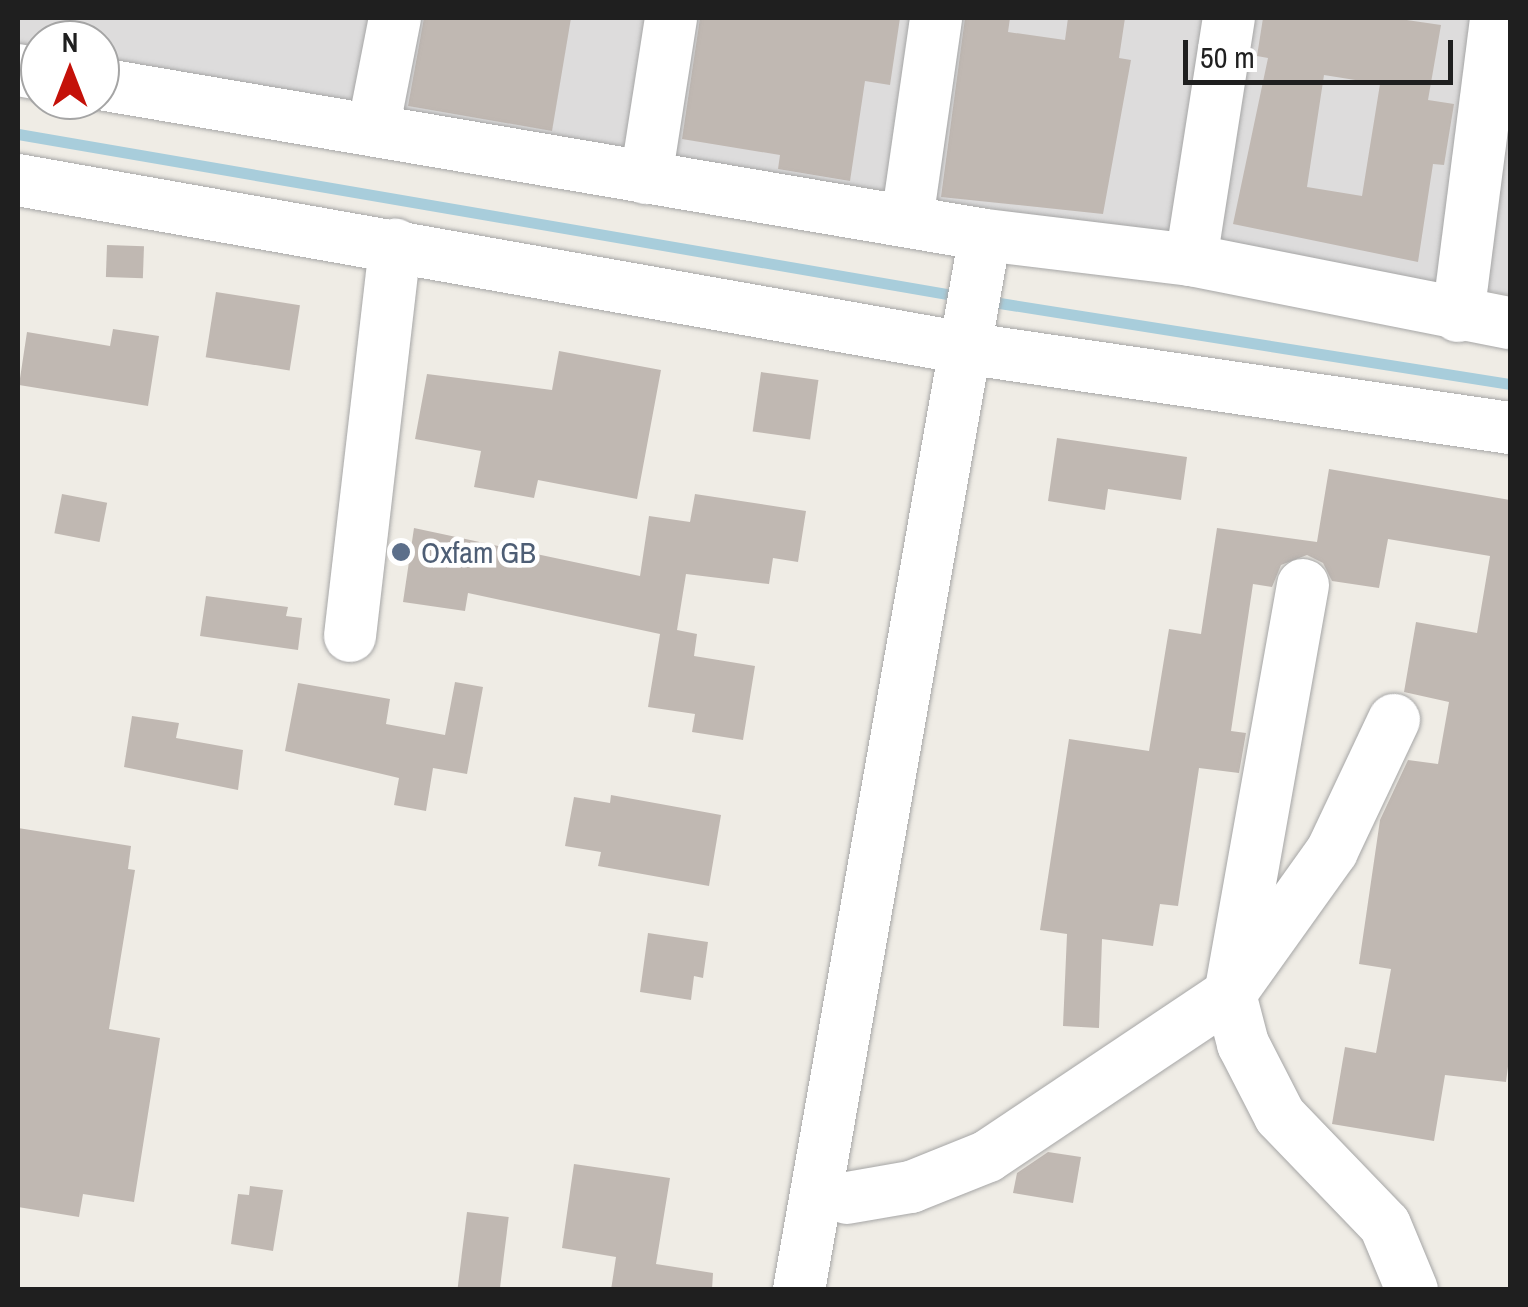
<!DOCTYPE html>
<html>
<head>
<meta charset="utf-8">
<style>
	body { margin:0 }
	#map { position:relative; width:1528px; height:1307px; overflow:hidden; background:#efece5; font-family:"Archivo Narrow",sans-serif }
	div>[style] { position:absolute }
	.residential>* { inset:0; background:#dddcdc }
	.stream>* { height:11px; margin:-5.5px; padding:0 5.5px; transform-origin:5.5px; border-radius:5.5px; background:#a8cddb }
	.building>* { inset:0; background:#c0b8b2; transform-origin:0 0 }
	.roads { filter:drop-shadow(0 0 2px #a6a6a6) drop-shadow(0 0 2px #a6a6a6) }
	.minor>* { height:52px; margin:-26px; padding:0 26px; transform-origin:26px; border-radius:26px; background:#fff }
	.dots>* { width:28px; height:28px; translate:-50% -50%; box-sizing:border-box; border:5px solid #fff; border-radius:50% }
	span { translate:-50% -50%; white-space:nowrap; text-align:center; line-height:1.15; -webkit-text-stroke:9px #fff; paint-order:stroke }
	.service-label { font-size:30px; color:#4e5e75 }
	.left { translate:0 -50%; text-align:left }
	.frame { position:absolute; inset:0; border:20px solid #1f1f1f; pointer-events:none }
	.north { position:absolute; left:20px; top:20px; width:100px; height:100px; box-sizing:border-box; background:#fff; border:2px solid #a5a5a5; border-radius:50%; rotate:0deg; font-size:28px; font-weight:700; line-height:40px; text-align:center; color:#1f1f1f }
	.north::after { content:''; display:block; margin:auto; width:35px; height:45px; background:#c41109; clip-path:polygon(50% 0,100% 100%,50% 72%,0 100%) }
	.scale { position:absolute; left:1183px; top:40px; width:270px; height:45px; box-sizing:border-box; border:5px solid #1f1f1f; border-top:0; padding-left:12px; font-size:30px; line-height:35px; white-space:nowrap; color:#1f1f1f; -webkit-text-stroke:8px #fff; paint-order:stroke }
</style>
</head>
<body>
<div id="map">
	<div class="residential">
		<i style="clip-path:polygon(18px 18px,1510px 18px,1510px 295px,100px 61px,100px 40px,40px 40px,40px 51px,18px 47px)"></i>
	</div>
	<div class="stream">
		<i style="left:18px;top:134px;width:955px;rotate:9.77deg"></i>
		<i style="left:987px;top:301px;width:530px;rotate:9.02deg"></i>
	</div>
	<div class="building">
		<i style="clip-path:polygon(424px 18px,571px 18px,552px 131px,408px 106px)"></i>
		<i style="clip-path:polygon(700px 18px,900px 18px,890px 85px,865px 81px,850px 181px,778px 169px,780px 155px,682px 139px)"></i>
		<i style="clip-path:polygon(965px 18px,1010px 18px,1008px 32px,1065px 40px,1068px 18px,1125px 18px,1119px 58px,1131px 60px,1103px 214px,941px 197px)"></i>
		<i style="clip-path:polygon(evenodd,1263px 18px,1393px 18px,1441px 25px,1428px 100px,1454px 104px,1444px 165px,1433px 164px,1418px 262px,1233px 224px,1268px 58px,1257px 56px,1263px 18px,1324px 75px,1380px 84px,1362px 196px,1307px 187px,1324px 75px)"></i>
		<i style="left:107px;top:245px;width:37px;height:32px;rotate:2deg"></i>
		<i style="left:216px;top:292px;width:85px;height:66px;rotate:9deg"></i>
		<i style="clip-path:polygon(113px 329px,159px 336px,148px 406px,19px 385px,27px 332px,110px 346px)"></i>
		<i style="clip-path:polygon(559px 351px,661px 370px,637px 499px,538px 480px,534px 498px,474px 487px,481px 451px,415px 439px,427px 374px,552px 390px)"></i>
		<i style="left:761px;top:372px;width:58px;height:60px;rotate:8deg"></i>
		<i style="clip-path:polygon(1057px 438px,1187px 457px,1181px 500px,1108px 489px,1105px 510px,1048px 501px)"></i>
		<i style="clip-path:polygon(1329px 469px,1510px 500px,1510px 1051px,1506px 1082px,1445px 1075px,1434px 1141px,1332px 1124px,1345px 1047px,1376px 1053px,1391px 969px,1359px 964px,1380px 820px,1408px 760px,1438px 764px,1449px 702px,1404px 692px,1416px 622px,1477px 633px,1490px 556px,1388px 539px,1379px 588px,1332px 581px,1323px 563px,1307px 555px,1281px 565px,1272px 587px,1253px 584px,1231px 731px,1246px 733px,1239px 773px,1199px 768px,1178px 906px,1160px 904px,1153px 946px,1102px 939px,1099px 1028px,1063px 1026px,1067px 934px,1040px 930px,1069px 739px,1149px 751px,1169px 629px,1201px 634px,1217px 528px,1317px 542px)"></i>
		<i style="left:62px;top:494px;width:46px;height:40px;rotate:11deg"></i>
		<i style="clip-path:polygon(695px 494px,806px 511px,798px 562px,773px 558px,769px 584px,686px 574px,677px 630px,697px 634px,694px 656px,755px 666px,743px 740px,692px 732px,695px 714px,648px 707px,660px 634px,468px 593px,465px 611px,403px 602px,414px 528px,640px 576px,649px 516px,690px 522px)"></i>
		<i style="clip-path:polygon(206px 596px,288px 607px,286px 616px,302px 618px,298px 650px,200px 636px)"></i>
		<i style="clip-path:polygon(455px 682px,483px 687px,467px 774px,433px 768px,426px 811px,394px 805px,399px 778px,285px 751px,298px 683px,390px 699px,386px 724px,445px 735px)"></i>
		<i style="clip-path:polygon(132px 716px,179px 723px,176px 738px,243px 750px,238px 790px,124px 767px)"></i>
		<i style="clip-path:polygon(611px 795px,721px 815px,709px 886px,598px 866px,601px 852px,565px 846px,574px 797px,610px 803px)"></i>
		<i style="clip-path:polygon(18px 828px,131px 846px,128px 869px,135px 870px,109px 1029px,160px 1038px,134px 1202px,83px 1194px,79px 1217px,18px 1207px)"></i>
		<i style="clip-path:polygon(648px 933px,708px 942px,703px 978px,694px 976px,691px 1000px,640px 992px)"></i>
		<i style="clip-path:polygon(1048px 1152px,1081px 1157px,1073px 1203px,1013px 1193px,1017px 1173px)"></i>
		<i style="clip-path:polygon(574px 1164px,670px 1178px,656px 1264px,713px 1273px,712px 1290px,611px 1290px,616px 1257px,562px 1248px)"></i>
		<i style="clip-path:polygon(250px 1186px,283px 1190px,273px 1251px,231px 1244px,238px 1194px,249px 1195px)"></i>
		<i style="left:467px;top:1212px;width:42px;height:79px;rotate:7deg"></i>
	</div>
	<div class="roads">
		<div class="minor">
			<i style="left:18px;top:70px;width:22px;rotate:10deg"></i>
			<i style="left:100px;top:84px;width:898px;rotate:9.68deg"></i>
			<i style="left:985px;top:235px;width:208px;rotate:6.9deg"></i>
			<i style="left:1191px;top:260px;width:325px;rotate:11.2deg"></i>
			<i style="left:373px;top:130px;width:114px;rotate:-78.9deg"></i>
			<i style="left:646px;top:178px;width:162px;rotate:-81.1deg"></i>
			<i style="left:18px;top:180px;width:961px;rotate:10.07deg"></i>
			<i style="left:964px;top:348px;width:552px;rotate:8.34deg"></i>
			<i style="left:907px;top:220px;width:204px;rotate:-81.8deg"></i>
			<i style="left:1191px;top:260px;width:245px;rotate:-81.1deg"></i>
			<i style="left:1458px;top:316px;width:300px;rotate:-82.7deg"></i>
			<i style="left:1303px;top:585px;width:415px;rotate:100.1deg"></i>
			<i style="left:1230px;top:994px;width:52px;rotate:75.4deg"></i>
			<i style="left:1243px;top:1044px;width:81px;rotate:62.8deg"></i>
			<i style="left:1280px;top:1116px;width:151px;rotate:46.1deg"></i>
			<i style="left:1385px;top:1225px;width:70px;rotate:67.4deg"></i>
			<i style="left:350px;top:636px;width:394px;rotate:-83.4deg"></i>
			<i style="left:847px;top:1198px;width:65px;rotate:-9.8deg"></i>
			<i style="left:911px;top:1187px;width:83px;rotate:-21.9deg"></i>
			<i style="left:988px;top:1156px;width:291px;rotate:-33.8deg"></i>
			<i style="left:1230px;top:994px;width:176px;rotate:-54.5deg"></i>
			<i style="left:1332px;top:851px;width:145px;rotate:-64.7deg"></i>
			<i style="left:799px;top:1290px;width:1071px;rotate:-80deg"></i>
		</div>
	</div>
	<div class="dots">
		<i style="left:401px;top:552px;background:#5c6f8a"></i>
	</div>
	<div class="service-label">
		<span class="left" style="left:421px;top:552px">Oxfam GB</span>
	</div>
	<div class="frame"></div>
	<div class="north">N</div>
	<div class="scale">50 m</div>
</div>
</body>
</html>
